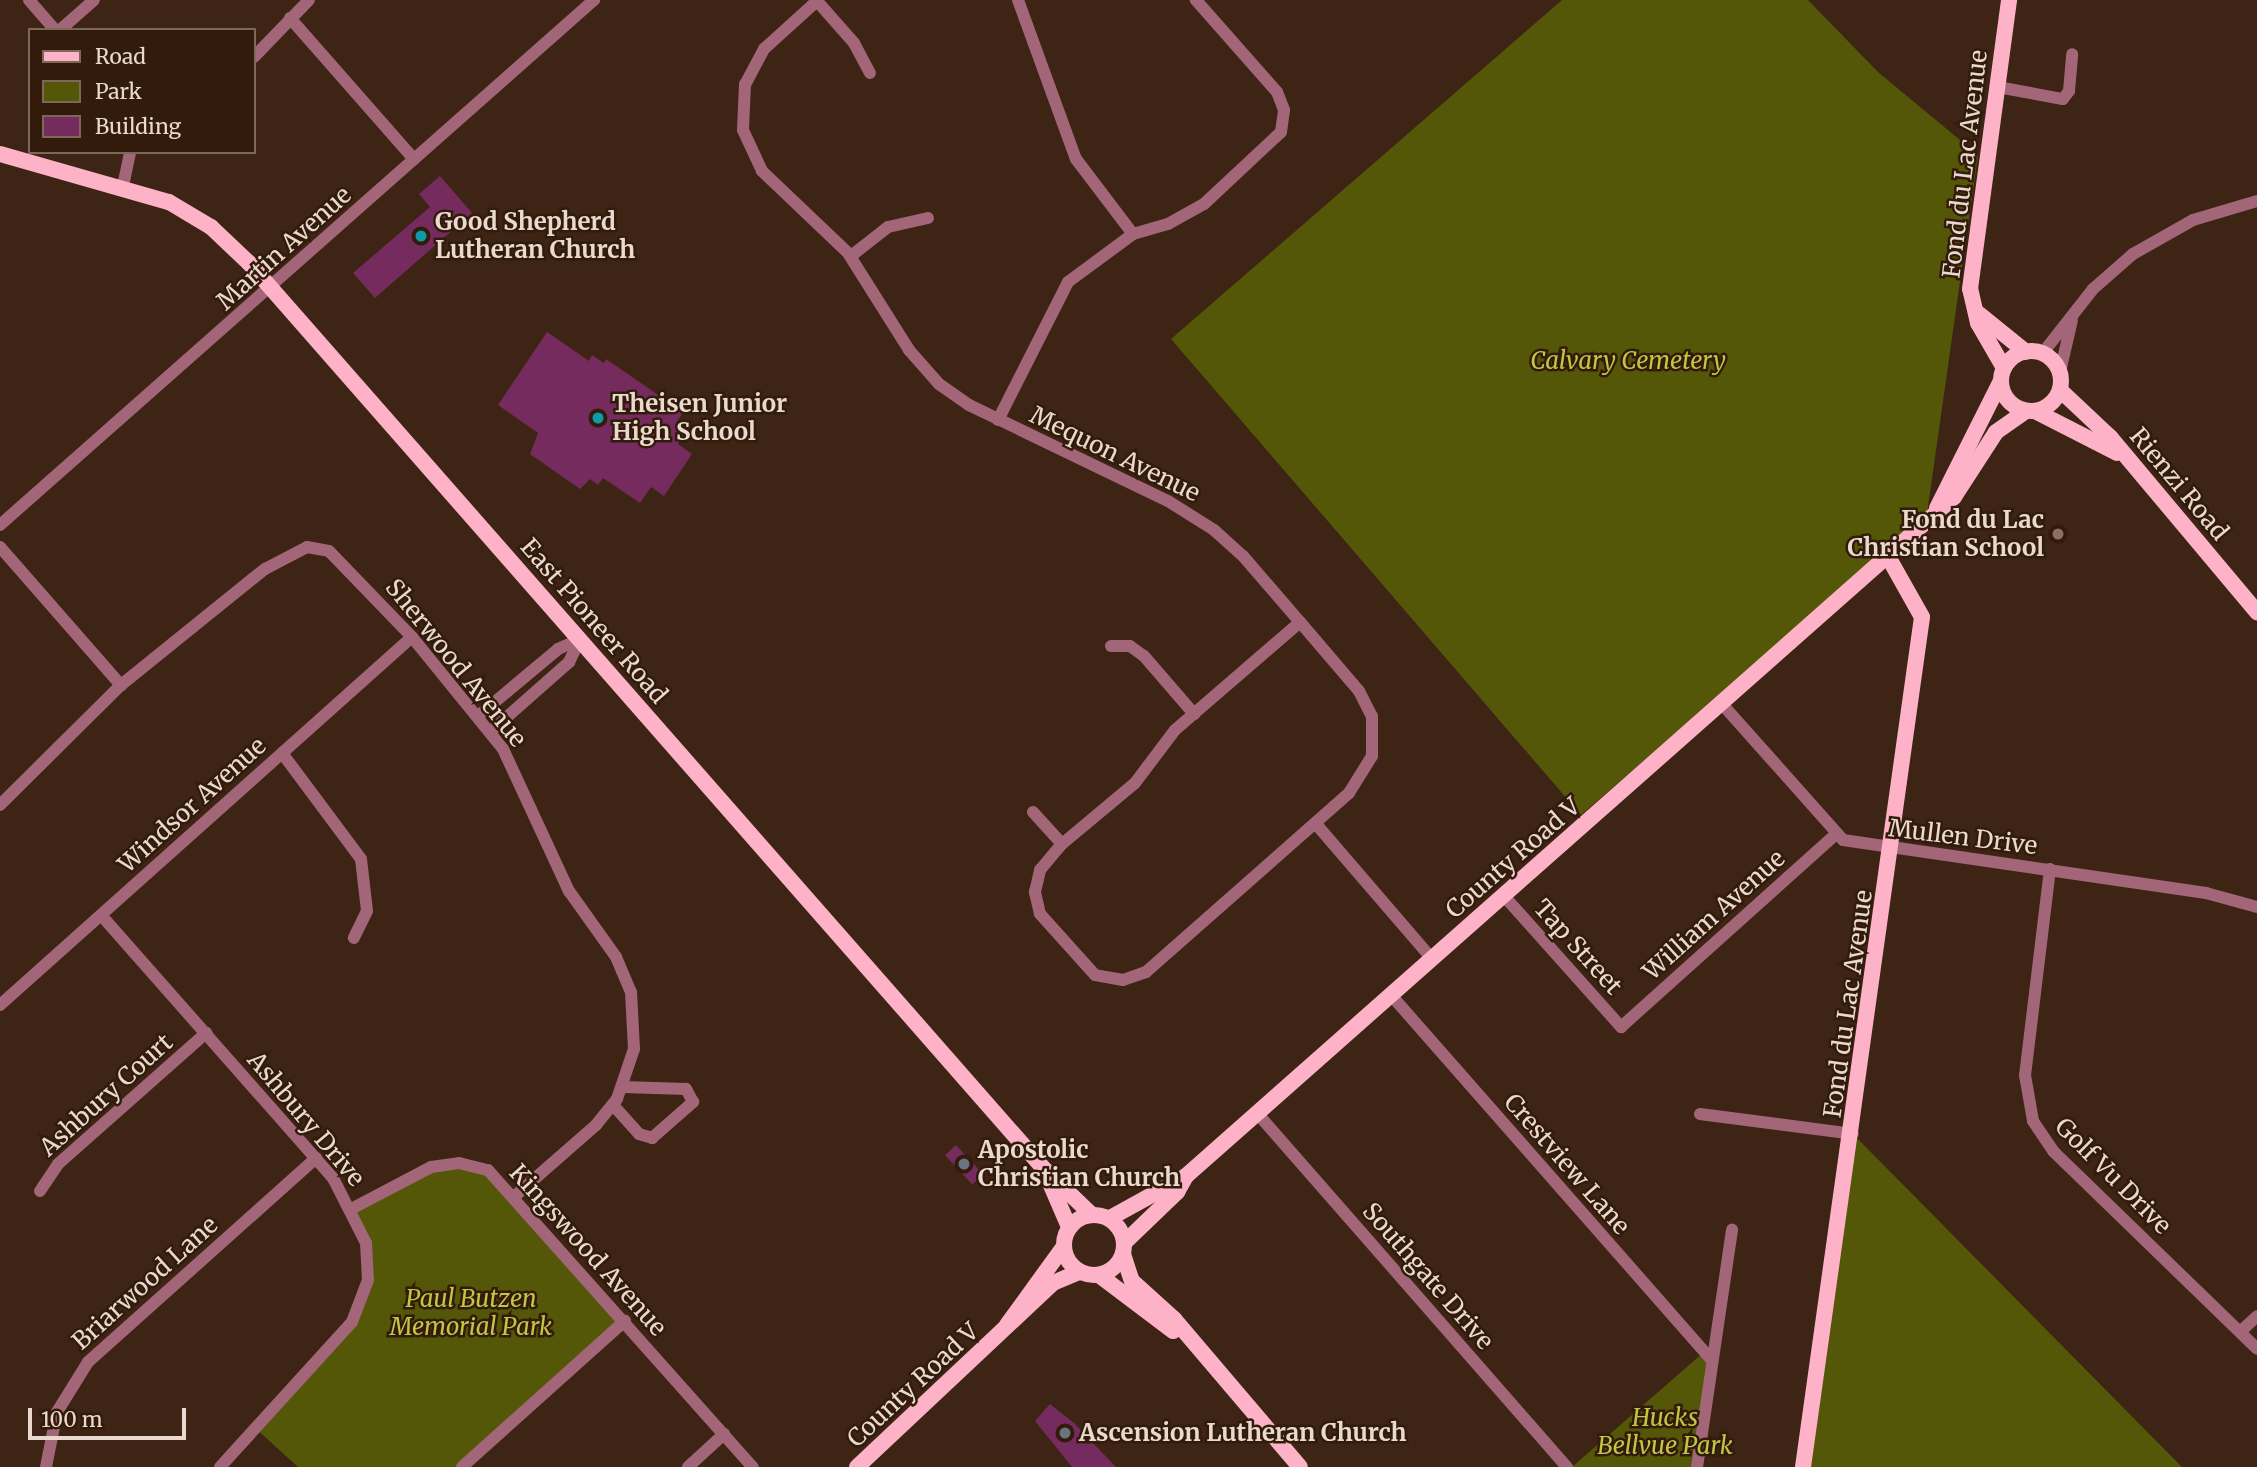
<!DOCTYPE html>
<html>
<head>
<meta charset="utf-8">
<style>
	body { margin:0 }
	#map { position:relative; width:2257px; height:1467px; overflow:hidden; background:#3d2414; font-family:Merriweather,serif }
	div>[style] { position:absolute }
	.green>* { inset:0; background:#545608 }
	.building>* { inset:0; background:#752b5d; transform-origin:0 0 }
	.minor>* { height:12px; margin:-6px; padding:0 6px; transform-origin:6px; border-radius:6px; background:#a36678 }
	.major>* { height:16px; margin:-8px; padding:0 8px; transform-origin:8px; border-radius:8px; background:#feb2c7 }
	.major>.ring { margin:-8px; padding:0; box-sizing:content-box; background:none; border:16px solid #feb2c7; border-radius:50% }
	.dots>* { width:19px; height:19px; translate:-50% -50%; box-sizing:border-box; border:4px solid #321b0a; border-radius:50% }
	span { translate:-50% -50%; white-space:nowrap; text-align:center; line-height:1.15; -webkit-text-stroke:5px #321b0a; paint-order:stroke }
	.street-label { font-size:24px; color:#ead9cf }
	.poi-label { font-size:24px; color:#ead9cf; font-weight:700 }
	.left { translate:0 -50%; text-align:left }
	.right { translate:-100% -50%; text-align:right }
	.park-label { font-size:24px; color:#c2c643; font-style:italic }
	.legend { position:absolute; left:28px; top:28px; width:228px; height:126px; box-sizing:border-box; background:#321b0a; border:2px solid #7c6759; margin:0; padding:9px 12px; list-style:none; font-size:21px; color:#ead9cf }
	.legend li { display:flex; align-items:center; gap:14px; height:35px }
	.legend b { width:35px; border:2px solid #7c6759 }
	.scale { position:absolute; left:28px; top:1408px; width:158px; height:32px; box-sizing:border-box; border:4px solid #ead9cf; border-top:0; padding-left:9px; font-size:21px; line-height:24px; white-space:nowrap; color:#ead9cf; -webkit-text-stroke:5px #321b0a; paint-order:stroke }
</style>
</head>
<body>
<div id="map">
	<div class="green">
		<i style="clip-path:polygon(1562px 0,1808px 0,1878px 72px,1978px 155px,1927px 514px,1581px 815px,1171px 339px)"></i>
		<i style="clip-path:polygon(1853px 1134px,2182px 1467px,1803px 1467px)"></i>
		<i style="clip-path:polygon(431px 1167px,488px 1170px,625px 1321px,462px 1467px,298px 1467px,253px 1426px,346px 1332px,368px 1277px,353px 1208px)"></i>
		<i style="clip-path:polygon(1704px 1352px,1713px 1361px,1697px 1467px,1572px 1467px)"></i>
	</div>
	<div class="building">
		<i style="clip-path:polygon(440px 176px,472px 213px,375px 298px,353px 273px,430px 207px,419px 194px)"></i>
		<i style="clip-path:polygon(547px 332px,589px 361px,592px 355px,604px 363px,606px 359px,683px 412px,675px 425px,686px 432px,678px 444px,692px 454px,664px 496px,651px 487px,640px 503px,603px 478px,598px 485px,590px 479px,580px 489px,530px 454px,538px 433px,498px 405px)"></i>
		<i style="left:956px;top:1145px;width:40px;height:15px;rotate:47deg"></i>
		<i style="clip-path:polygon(1050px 1404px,1074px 1423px,1116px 1467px,1072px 1467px,1035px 1421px)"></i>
	</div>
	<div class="minor">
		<i style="left:29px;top:0;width:40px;rotate:49deg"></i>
		<i style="left:818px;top:0;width:73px;rotate:137.8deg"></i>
		<i style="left:764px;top:49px;width:40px;rotate:118deg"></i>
		<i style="left:745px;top:84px;width:46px;rotate:92.5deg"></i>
		<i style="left:743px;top:130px;width:45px;rotate:65.1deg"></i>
		<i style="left:762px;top:171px;width:119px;rotate:43.6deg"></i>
		<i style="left:848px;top:253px;width:115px;rotate:57.8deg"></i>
		<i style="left:909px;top:350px;width:45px;rotate:48.6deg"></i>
		<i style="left:939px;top:384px;width:37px;rotate:35deg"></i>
		<i style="left:969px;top:405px;width:221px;rotate:25.8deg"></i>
		<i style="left:1168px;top:501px;width:54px;rotate:32.2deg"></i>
		<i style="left:1214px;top:530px;width:39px;rotate:42deg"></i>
		<i style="left:1243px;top:556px;width:87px;rotate:49.2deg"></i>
		<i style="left:1300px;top:622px;width:91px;rotate:49.5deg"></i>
		<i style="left:1359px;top:691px;width:28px;rotate:63deg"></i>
		<i style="left:1372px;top:716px;width:40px;rotate:90deg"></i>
		<i style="left:1372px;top:756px;width:44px;rotate:121.9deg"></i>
		<i style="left:1349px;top:793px;width:271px;rotate:138.6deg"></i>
		<i style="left:1146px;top:972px;width:24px;rotate:161deg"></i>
		<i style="left:1123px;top:980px;width:28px;rotate:-170deg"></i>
		<i style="left:1095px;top:975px;width:82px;rotate:-132deg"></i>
		<i style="left:1040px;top:914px;width:23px;rotate:-103deg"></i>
		<i style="left:1035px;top:892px;width:23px;rotate:-77deg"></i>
		<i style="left:1040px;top:870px;width:34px;rotate:-50deg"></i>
		<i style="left:1062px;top:844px;width:95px;rotate:-39.9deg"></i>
		<i style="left:1135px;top:783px;width:66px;rotate:-53deg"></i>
		<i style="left:1175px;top:730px;width:165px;rotate:-40.8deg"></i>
		<i style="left:1018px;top:0;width:169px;rotate:70deg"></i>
		<i style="left:1076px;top:159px;width:94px;rotate:52.8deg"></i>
		<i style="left:817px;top:1px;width:56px;rotate:48.6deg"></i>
		<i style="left:854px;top:43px;width:34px;rotate:62deg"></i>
		<i style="left:290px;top:18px;width:188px;rotate:48.7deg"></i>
		<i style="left:60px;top:30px;width:45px;rotate:-41.4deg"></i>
		<i style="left:254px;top:57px;width:79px;rotate:-46deg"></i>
		<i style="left:1998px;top:87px;width:66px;rotate:10.5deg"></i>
		<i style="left:2063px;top:99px;width:10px;rotate:-53deg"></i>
		<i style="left:2069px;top:91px;width:37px;rotate:-85deg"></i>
		<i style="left:123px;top:186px;width:35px;rotate:-78deg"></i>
		<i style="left:851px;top:256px;width:47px;rotate:-38.1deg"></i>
		<i style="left:888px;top:227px;width:41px;rotate:-12.7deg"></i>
		<i style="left:2042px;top:354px;width:83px;rotate:-51.9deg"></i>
		<i style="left:2093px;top:289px;width:53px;rotate:-41.2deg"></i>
		<i style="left:2133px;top:254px;width:69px;rotate:-29.5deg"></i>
		<i style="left:2193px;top:220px;width:67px;rotate:-16.5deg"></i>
		<i style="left:2060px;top:372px;width:53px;rotate:-77deg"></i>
		<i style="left:998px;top:420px;width:155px;rotate:-63.1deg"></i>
		<i style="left:1068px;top:282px;width:81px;rotate:-36.4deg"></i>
		<i style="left:1133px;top:234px;width:36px;rotate:-16deg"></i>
		<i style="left:1168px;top:224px;width:41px;rotate:-29.1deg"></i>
		<i style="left:1204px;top:204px;width:105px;rotate:-43.1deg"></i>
		<i style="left:1281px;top:132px;width:22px;rotate:-82deg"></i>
		<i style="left:1284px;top:110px;width:19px;rotate:-111deg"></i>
		<i style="left:1277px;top:92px;width:123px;rotate:-131.4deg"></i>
		<i style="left:0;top:525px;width:793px;rotate:-41.47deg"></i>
		<i style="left:0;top:547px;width:184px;rotate:48.8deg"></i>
		<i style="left:1111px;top:646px;width:19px"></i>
		<i style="left:1130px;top:646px;width:17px;rotate:36deg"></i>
		<i style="left:1144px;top:656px;width:77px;rotate:49.2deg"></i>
		<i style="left:1722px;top:704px;width:182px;rotate:48.3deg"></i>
		<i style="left:1843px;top:840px;width:367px;rotate:8.3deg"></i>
		<i style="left:2206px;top:893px;width:53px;rotate:15.4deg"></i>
		<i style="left:478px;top:716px;width:104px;rotate:-39.9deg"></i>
		<i style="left:558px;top:649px;width:24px;rotate:-24deg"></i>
		<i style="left:490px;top:732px;width:106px;rotate:-41.5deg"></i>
		<i style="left:569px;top:662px;width:25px;rotate:-64deg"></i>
		<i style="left:282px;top:753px;width:132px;rotate:53.3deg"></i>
		<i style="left:361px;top:859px;width:52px;rotate:83.4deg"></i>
		<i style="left:367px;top:911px;width:30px;rotate:116deg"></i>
		<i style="left:0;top:805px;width:170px;rotate:-44.8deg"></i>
		<i style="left:121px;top:685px;width:185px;rotate:-38.9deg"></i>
		<i style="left:265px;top:569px;width:47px;rotate:-27.6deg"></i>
		<i style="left:307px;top:547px;width:22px;rotate:10deg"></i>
		<i style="left:329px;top:551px;width:120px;rotate:46deg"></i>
		<i style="left:412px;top:637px;width:144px;rotate:50.9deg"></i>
		<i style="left:503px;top:749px;width:157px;rotate:65.1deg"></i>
		<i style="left:569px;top:891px;width:81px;rotate:54.5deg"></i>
		<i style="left:616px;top:957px;width:38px;rotate:67deg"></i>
		<i style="left:631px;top:992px;width:57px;rotate:87deg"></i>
		<i style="left:634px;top:1049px;width:53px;rotate:108.8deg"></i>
		<i style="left:617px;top:1099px;width:33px;rotate:129deg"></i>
		<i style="left:596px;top:1125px;width:108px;rotate:138.8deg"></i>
		<i style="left:1033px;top:812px;width:43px;rotate:47.8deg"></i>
		<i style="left:1316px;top:824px;width:178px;rotate:49.3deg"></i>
		<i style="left:2050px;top:869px;width:208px;rotate:96.9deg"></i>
		<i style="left:2025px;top:1075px;width:47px;rotate:80.1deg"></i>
		<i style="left:2033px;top:1121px;width:36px;rotate:56deg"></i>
		<i style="left:2053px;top:1151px;width:284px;rotate:44.1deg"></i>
		<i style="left:1504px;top:896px;width:176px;rotate:48.2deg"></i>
		<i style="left:1621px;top:1027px;width:289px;rotate:-41.9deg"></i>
		<i style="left:101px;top:915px;width:351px;rotate:48.6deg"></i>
		<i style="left:333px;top:1178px;width:73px;rotate:63.1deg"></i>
		<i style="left:366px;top:1243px;width:37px;rotate:87deg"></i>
		<i style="left:368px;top:1280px;width:45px;rotate:110.9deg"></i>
		<i style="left:352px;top:1322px;width:196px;rotate:132.3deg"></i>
		<i style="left:1391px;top:995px;width:487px;rotate:48.7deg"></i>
		<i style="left:0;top:1005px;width:552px;rotate:-41.77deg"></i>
		<i style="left:613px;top:1105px;width:39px;rotate:48deg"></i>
		<i style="left:639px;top:1134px;width:14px;rotate:17deg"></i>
		<i style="left:652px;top:1138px;width:55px;rotate:-41.3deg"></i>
		<i style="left:693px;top:1102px;width:15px;rotate:-118deg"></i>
		<i style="left:686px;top:1089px;width:63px;rotate:-178.2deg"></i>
		<i style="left:1257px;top:1113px;width:471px;rotate:48.8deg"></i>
		<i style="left:1700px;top:1114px;width:154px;rotate:7.4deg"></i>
		<i style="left:40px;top:1191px;width:32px;rotate:-56deg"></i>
		<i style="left:58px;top:1164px;width:198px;rotate:-41.5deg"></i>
		<i style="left:353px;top:1208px;width:88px;rotate:-27.7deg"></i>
		<i style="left:431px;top:1167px;width:28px;rotate:-8deg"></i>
		<i style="left:459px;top:1163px;width:30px;rotate:14deg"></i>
		<i style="left:488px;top:1170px;width:398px;rotate:48.3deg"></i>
		<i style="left:2240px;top:1332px;width:23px;rotate:-43deg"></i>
		<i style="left:46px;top:1467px;width:56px;rotate:-78.7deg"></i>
		<i style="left:57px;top:1412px;width:59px;rotate:-58.2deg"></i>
		<i style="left:88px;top:1362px;width:306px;rotate:-41.8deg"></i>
		<i style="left:462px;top:1467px;width:219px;rotate:-41.9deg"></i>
		<i style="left:688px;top:1467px;width:49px;rotate:-42.5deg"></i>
		<i style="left:1697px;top:1467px;width:240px;rotate:-81.6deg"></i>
	</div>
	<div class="major">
		<i style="left:0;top:154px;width:176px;rotate:15.9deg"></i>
		<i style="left:169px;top:202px;width:49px;rotate:30.8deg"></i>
		<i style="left:211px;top:227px;width:52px;rotate:43.5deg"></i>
		<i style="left:249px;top:263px;width:1205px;rotate:48.73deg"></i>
		<i style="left:1044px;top:1169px;width:63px;rotate:66.7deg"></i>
		<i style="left:1979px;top:314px;width:60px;rotate:39deg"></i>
		<i class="ring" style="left:2001px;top:351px;width:44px;height:44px"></i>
		<i style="left:2004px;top:368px;width:52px;rotate:-120deg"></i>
		<i style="left:1978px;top:323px;width:35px;rotate:-103deg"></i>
		<i style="left:1970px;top:289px;width:292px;rotate:-82.3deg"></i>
		<i style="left:2060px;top:390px;width:69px;rotate:43.2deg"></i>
		<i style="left:2110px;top:437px;width:229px;rotate:50deg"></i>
		<i style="left:2035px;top:411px;width:92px;rotate:27.1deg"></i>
		<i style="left:1937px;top:508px;width:142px;rotate:-63.3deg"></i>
		<i style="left:1044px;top:1169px;width:65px;rotate:43.8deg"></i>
		<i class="ring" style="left:1064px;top:1215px;width:44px;height:44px"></i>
		<i style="left:1110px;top:1218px;width:87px;rotate:-28.9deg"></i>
		<i style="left:1124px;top:1243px;width:74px;rotate:-43.9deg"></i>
		<i style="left:1177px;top:1192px;width:18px;rotate:-61deg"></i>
		<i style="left:1186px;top:1176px;width:1025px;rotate:-41.48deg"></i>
		<i style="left:1954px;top:497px;width:77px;rotate:-57.1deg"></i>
		<i style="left:1996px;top:432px;width:37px;rotate:-35deg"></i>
		<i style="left:1123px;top:1254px;width:28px;rotate:72deg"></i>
		<i style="left:1132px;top:1281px;width:57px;rotate:42.1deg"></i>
		<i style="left:1174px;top:1319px;width:194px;rotate:49.6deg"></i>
		<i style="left:1099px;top:1275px;width:93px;rotate:37.1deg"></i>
		<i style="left:1007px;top:1325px;width:94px;rotate:-54.1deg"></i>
		<i style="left:857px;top:1467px;width:269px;rotate:-43.2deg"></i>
		<i style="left:1053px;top:1283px;width:28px;rotate:-23deg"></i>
		<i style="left:1803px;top:1467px;width:858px;rotate:-82.03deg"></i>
		<i style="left:1922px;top:617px;width:71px;rotate:-119.4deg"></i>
	</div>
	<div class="dots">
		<i style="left:421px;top:236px;background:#0f9aa8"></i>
		<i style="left:598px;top:418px;background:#0f9aa8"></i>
		<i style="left:2058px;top:534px;background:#8d6e63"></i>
		<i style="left:964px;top:1164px;background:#6b7280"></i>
		<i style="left:1065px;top:1433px;background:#6b7280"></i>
	</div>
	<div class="street-label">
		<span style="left:1965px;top:164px;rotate:-83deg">Fond du Lac Avenue</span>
		<span style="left:284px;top:248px;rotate:-42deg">Martin Avenue</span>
		<span style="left:1115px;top:454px;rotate:26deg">Mequon Avenue</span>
		<span style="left:2179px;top:484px;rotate:50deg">Rienzi Road</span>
		<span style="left:594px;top:621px;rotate:49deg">East Pioneer Road</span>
		<span style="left:456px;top:663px;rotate:51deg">Sherwood Avenue</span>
		<span style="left:192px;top:805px;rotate:-42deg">Windsor Avenue</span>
		<span style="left:1963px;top:837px;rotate:7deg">Mullen Drive</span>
		<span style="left:1513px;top:858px;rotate:-41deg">County Road V</span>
		<span style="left:1714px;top:915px;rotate:-42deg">William Avenue</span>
		<span style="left:1578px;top:947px;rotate:48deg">Tap Street</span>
		<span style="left:1848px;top:1004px;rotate:-82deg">Fond du Lac Avenue</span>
		<span style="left:106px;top:1095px;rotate:-42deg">Ashbury Court</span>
		<span style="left:306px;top:1119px;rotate:50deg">Ashbury Drive</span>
		<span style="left:1567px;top:1164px;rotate:49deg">Crestview Lane</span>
		<span style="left:2113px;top:1176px;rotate:45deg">Golf Vu Drive</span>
		<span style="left:588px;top:1250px;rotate:48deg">Kingswood Avenue</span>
		<span style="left:1428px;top:1276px;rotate:49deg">Southgate Drive</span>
		<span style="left:145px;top:1283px;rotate:-42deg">Briarwood Lane</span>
		<span style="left:913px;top:1385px;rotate:-43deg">County Road V</span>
	</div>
	<div class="poi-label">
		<span class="left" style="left:435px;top:236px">Good Shepherd<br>Lutheran Church</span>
		<span class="left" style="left:612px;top:418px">Theisen Junior<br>High School</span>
		<span class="right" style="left:2044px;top:534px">Fond du Lac<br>Christian School</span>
		<span class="left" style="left:978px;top:1164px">Apostolic<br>Christian Church</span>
		<span class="left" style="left:1079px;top:1433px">Ascension Lutheran Church</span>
	</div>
	<div class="park-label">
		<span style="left:1628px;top:361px">Calvary Cemetery</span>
		<span style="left:471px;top:1313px">Paul Butzen<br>Memorial Park</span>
		<span style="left:1665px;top:1432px">Hucks<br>Bellvue Park</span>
	</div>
	<ul class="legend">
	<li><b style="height:9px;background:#feb2c7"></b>Road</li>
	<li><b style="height:19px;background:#545608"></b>Park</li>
	<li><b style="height:19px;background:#752b5d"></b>Building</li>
	</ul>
	<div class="scale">100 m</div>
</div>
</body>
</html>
